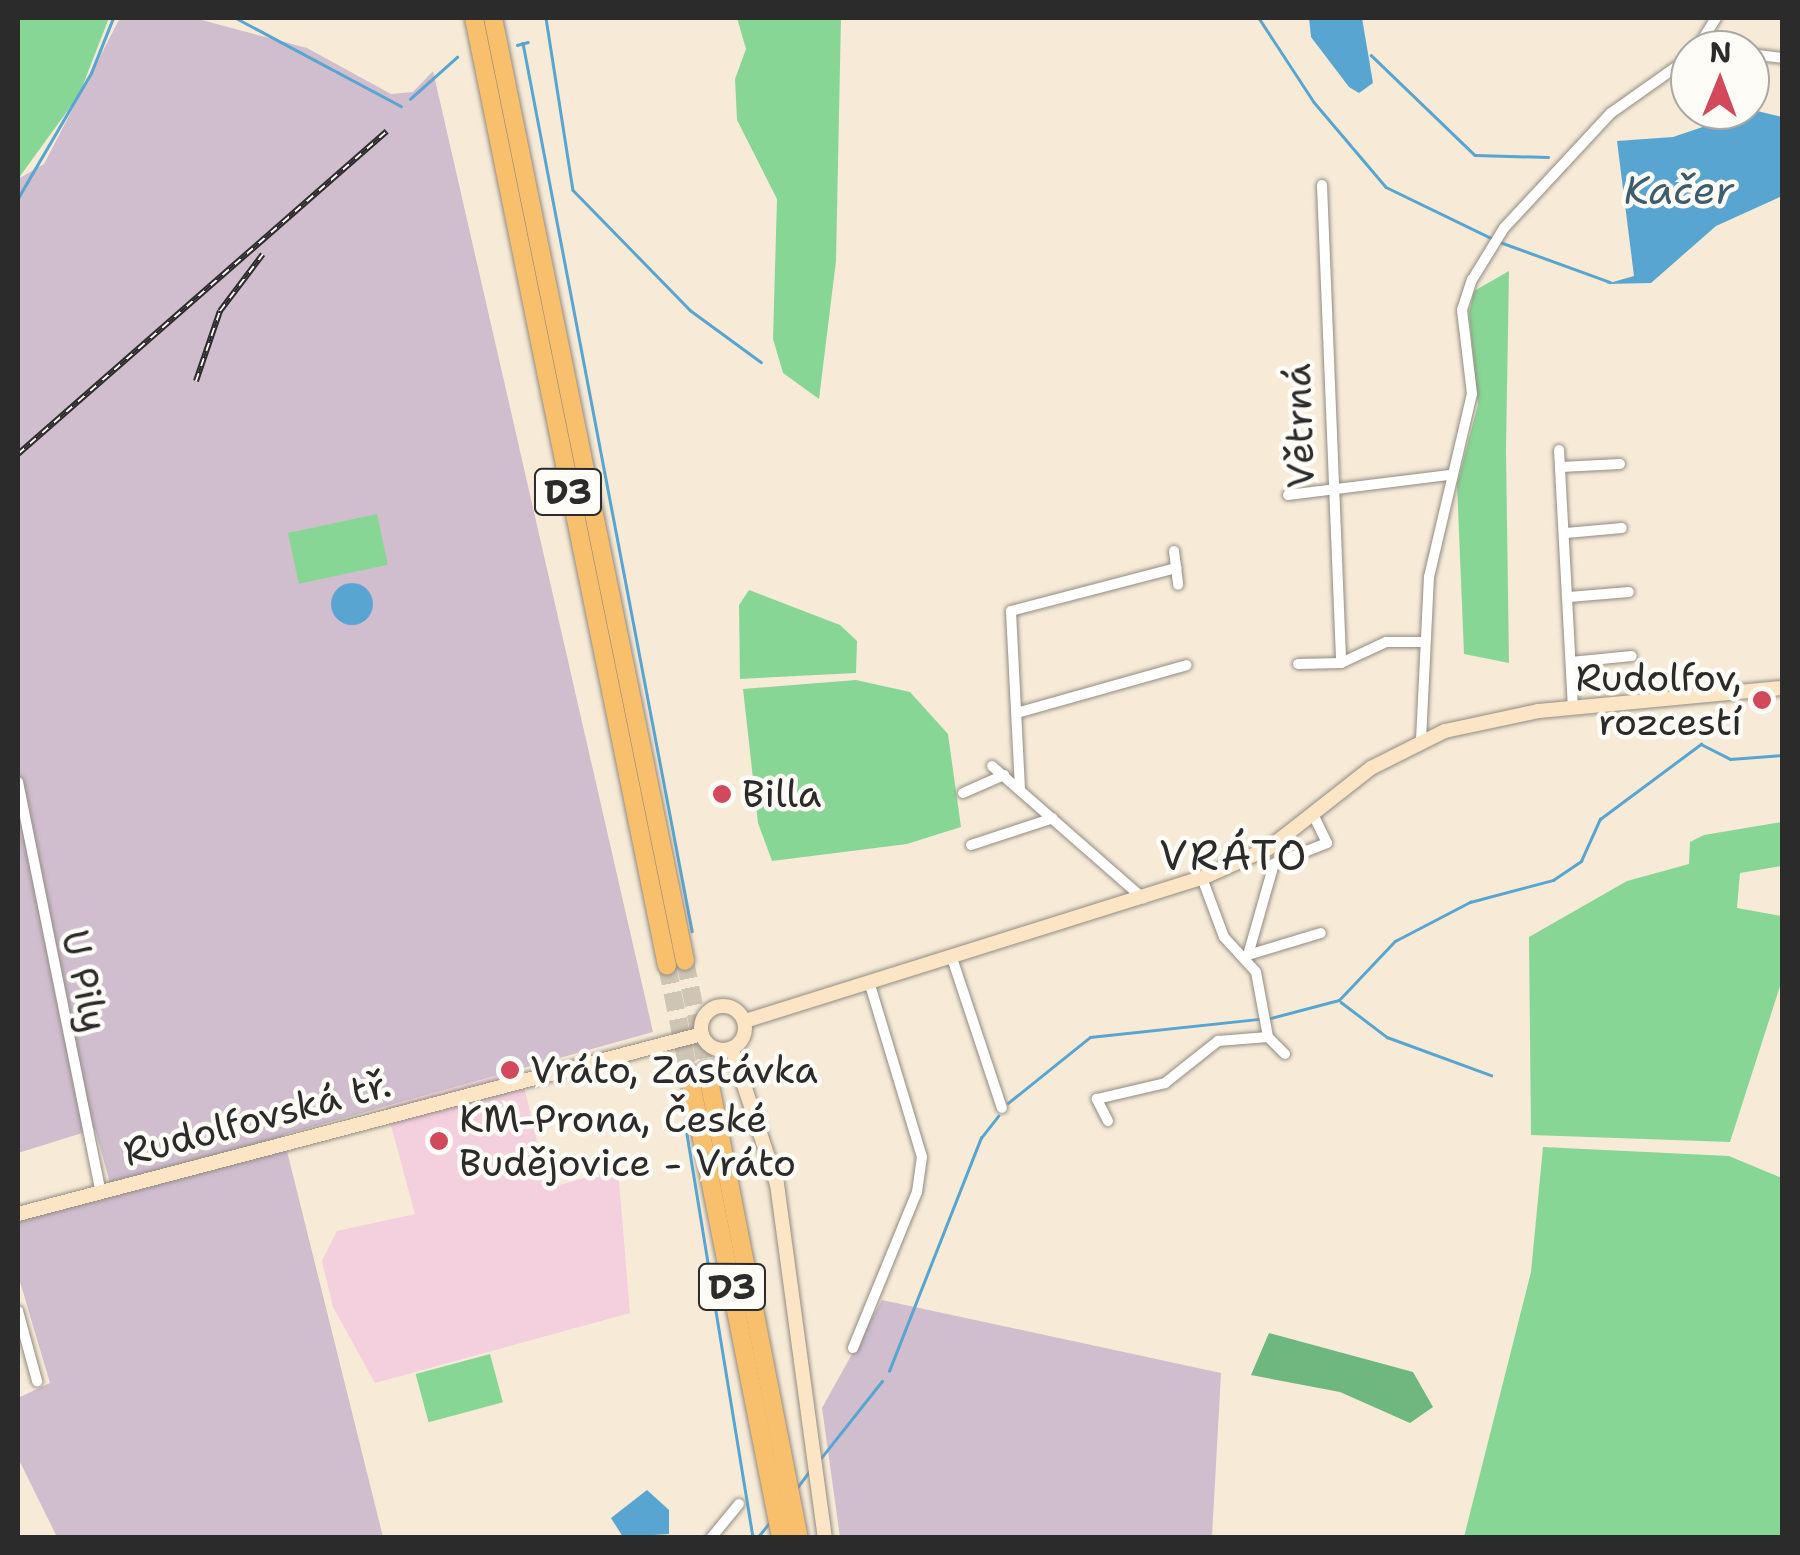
<!DOCTYPE html>
<html>
<head>
<meta charset="utf-8">
<style>
	body { margin:0 }
	#map { position:relative; width:1800px; height:1555px; overflow:hidden; background:#f7ebd8; font-family:"Shantell Sans",sans-serif }
	div>[style] { position:absolute }
	.built>* { inset:0; background:#f4cfde }
	.industrial>* { inset:0; background:#d0bdce }
	.green>* { inset:0; background:#88d695; transform-origin:0 0 }
	.forest>* { inset:0; background:#6eb77e }
	.water>* { inset:0; background:#57a5d0 }
	.round { border-radius:50% }
	.stream>* { height:2.5px; margin:-1.25px; padding:0 1.25px; transform-origin:1.25px; border-radius:1.25px; background:#57a5d0 }
	.highway-tunnel>* { height:18px; margin-top:-9px; transform-origin:0; background:repeating-linear-gradient(90deg,#cec5b5 0 18px,transparent 0 27px) }
	.roads { filter:drop-shadow(0 0 2px #918b82) drop-shadow(0 0 2px #918b82) }
	.street>* { height:10px; margin:-5px; padding:0 5px; transform-origin:5px; border-radius:5px; background:#fff }
	.secondary>* { height:14px; margin:-7px; padding:0 7px; transform-origin:7px; border-radius:7px; background:#fce5c4 }
	.secondary>.ring { margin:-7px; padding:0; box-sizing:content-box; background:none; border:14px solid #fce5c4; border-radius:50% }
	.highway>* { height:18px; margin:-9px; padding:0 9px; transform-origin:9px; border-radius:9px; background:#f8bf6c }
	.rail>* { height:6px; margin-top:-3px; transform-origin:0; background:repeating-linear-gradient(90deg,#fdfcf7 0 8px,#2b2b2b 0 16px); box-sizing:border-box; border-block:2px solid #2b2b2b }
	.dots>* { width:28px; height:28px; translate:-50% -50%; box-sizing:border-box; border:5px solid #fdfcf7; border-radius:50% }
	span { translate:-50% -50%; white-space:nowrap; text-align:center; line-height:1.15; -webkit-text-stroke:9px #fdfcf7; paint-order:stroke }
	.shield-label span { padding:2px 8px; background:#fdfcf7; border:2px solid; border-radius:8px; -webkit-text-stroke-width:0 }
	.shield-label { font-size:35px; color:#2b2b2b; font-weight:700 }
	.street-label { font-size:38px; color:#2b2b2b }
	.poi-label { font-size:38px; color:#2b2b2b }
	.right { translate:-100% -50%; text-align:right }
	.left { translate:0 -50%; text-align:left }
	.water-label { font-size:40px; color:#3d5c6d; font-style:italic }
	.quarter-label { font-size:42px; color:#2b2b2b; letter-spacing:2.5px }
	.frame { position:absolute; inset:0; border:20px solid #2b2b2b; pointer-events:none }
	.north { position:absolute; left:1670px; top:30px; width:100px; height:100px; box-sizing:border-box; background:#fdfcf7; border:2px solid #a9a8a5; border-radius:50%; rotate:1deg; font-size:28px; font-weight:700; line-height:40px; text-align:center; color:#2b2b2b }
	.north::after { content:''; display:block; margin:auto; width:35px; height:45px; background:#d1495b; clip-path:polygon(50% 0,100% 100%,50% 72%,0 100%) }
</style>
</head>
<body>
<div id="map">
	<div class="built">
		<i style="clip-path:polygon(520px 1069px,548px 1188px,618px 1169px,630px 1313px,375px 1383px,333px 1307px,322px 1261px,337px 1231px,415px 1214px,386px 1107px)"></i>
	</div>
	<div class="industrial">
		<i style="clip-path:polygon(120px 18px,194px 18px,307px 48px,391px 94px,413px 92px,433px 71px,653px 1032px,283px 1135px,383px 1537px,57px 1537px,18px 1458px,18px 1398px,50px 1383px,18px 1275px,18px 1222px,110px 1183px,95px 1129px,18px 1153px,18px 179px,44px 164px)"></i>
		<i style="clip-path:polygon(882px 1300px,1221px 1373px,1212px 1537px,840px 1537px,822px 1408px)"></i>
	</div>
	<div class="green">
		<i style="clip-path:polygon(18px 18px,109px 18px,79px 95px,18px 179px)"></i>
		<i style="clip-path:polygon(737px 18px,841px 18px,836px 261px,819px 399px,783px 373px,773px 339px,777px 199px,737px 120px,735px 79px,746px 49px)"></i>
		<i style="clip-path:polygon(1509px 271px,1506px 449px,1509px 663px,1464px 654px,1457px 484px,1478px 405px,1469px 313px,1474px 291px)"></i>
		<i style="left:377px;top:514px;width:52px;height:91px;rotate:78deg"></i>
		<i style="clip-path:polygon(749px 590px,840px 625px,857px 641px,856px 673px,740px 679px,739px 605px)"></i>
		<i style="clip-path:polygon(856px 680px,910px 692px,948px 734px,961px 827px,907px 844px,772px 861px,758px 823px,743px 689px)"></i>
		<i style="clip-path:polygon(1782px 822px,1782px 866px,1740px 873px,1737px 908px,1782px 916px,1782px 980px,1730px 1142px,1531px 1135px,1529px 937px,1627px 881px,1689px 864px,1690px 842px,1704px 835px)"></i>
		<i style="clip-path:polygon(1543px 1147px,1729px 1156px,1782px 1178px,1782px 1537px,1464px 1537px,1531px 1272px)"></i>
		<i style="left:490px;top:1354px;width:50px;height:77px;rotate:75deg"></i>
	</div>
	<div class="forest">
		<i style="clip-path:polygon(1269px 1333px,1413px 1372px,1433px 1407px,1410px 1423px,1340px 1392px,1251px 1375px)"></i>
	</div>
	<div class="water">
		<i style="clip-path:polygon(1309px 18px,1362px 18px,1373px 83px,1359px 93px,1349px 87px,1311px 37px)"></i>
		<i style="clip-path:polygon(1753px 110px,1782px 117px,1782px 196px,1716px 226px,1651px 283px,1606px 284px,1634px 276px,1617px 141px,1673px 137px)"></i>
		<i class="round" style="left:331px;top:583px;width:42px;height:42px"></i>
		<i style="clip-path:polygon(647px 1490px,669px 1510px,669px 1534px,623px 1537px,611px 1518px)"></i>
	</div>
	<div class="stream">
		<i style="left:236px;top:18px;width:187px;rotate:28.1deg"></i>
		<i style="left:546px;top:18px;width:174px;rotate:81.1deg"></i>
		<i style="left:573px;top:190px;width:168px;rotate:45.7deg"></i>
		<i style="left:690px;top:310px;width:88px;rotate:36.2deg"></i>
		<i style="left:1259px;top:18px;width:100px;rotate:56.8deg"></i>
		<i style="left:1314px;top:102px;width:111px;rotate:49.7deg"></i>
		<i style="left:1386px;top:187px;width:119px;rotate:25.9deg"></i>
		<i style="left:523px;top:43px;width:904px;rotate:79.22deg"></i>
		<i style="left:517px;top:45px;width:11px;rotate:-15deg"></i>
		<i style="left:1371px;top:55px;width:144px;rotate:43.9deg"></i>
		<i style="left:1475px;top:155px;width:73px;rotate:1.6deg"></i>
		<i style="left:410px;top:99px;width:63px;rotate:-41.8deg"></i>
		<i style="left:18px;top:198px;width:145px;rotate:-59.7deg"></i>
		<i style="left:91px;top:73px;width:59px;rotate:-68.2deg"></i>
		<i style="left:1500px;top:242px;width:117px;rotate:20deg"></i>
		<i style="left:1341px;top:1002px;width:58px;rotate:37.3deg"></i>
		<i style="left:1387px;top:1037px;width:111px;rotate:20.1deg"></i>
		<i style="left:1267px;top:1019px;width:74px;rotate:-14.8deg"></i>
		<i style="left:1339px;top:1000px;width:81px;rotate:-46.5deg"></i>
		<i style="left:1395px;top:941px;width:85px;rotate:-27.5deg"></i>
		<i style="left:1470px;top:902px;width:86px;rotate:-14.8deg"></i>
		<i style="left:1553px;top:880px;width:34px;rotate:-34deg"></i>
		<i style="left:1581px;top:861px;width:46px;rotate:-65.7deg"></i>
		<i style="left:1600px;top:819px;width:126px;rotate:-36.6deg"></i>
		<i style="left:1701px;top:744px;width:33px;rotate:27deg"></i>
		<i style="left:1730px;top:759px;width:52px;rotate:-4.4deg"></i>
		<i style="left:1008px;top:1103px;width:105px;rotate:-38.8deg"></i>
		<i style="left:1090px;top:1037px;width:170px;rotate:-6.1deg"></i>
		<i style="left:686px;top:1128px;width:415px;rotate:80.7deg"></i>
		<i style="left:889px;top:1371px;width:251px;rotate:-68.5deg"></i>
		<i style="left:981px;top:1138px;width:28px;rotate:-52deg"></i>
		<i style="left:821px;top:1458px;width:98px;rotate:-51.6deg"></i>
		<i style="left:796px;top:1489px;width:21px;rotate:-53deg"></i>
		<i style="left:757px;top:1538px;width:19px;rotate:-51deg"></i>
	</div>
	<div class="highway-tunnel">
		<i style="left:685px;top:961px;width:111px;rotate:78.6deg"></i>
		<i style="left:667px;top:966px;width:109px;rotate:78.4deg"></i>
	</div>
	<div class="roads">
		<div class="street">
			<i style="left:1696px;top:50px;width:38px;rotate:-58deg"></i>
			<i style="left:1750px;top:54px;width:32px;rotate:7deg"></i>
			<i style="left:1322px;top:185px;width:478px;rotate:87.7deg"></i>
			<i style="left:1559px;top:450px;width:257px;rotate:86.9deg"></i>
			<i style="left:1561px;top:467px;width:59px;rotate:-2.9deg"></i>
			<i style="left:1288px;top:495px;width:161px;rotate:-7.1deg"></i>
			<i style="left:1566px;top:533px;width:56px;rotate:-5.1deg"></i>
			<i style="left:1174px;top:551px;width:34px;rotate:83deg"></i>
			<i style="left:1569px;top:597px;width:60px;rotate:-4.8deg"></i>
			<i style="left:1571px;top:662px;width:61px;rotate:-5.6deg"></i>
			<i style="left:1298px;top:664px;width:43px;rotate:-1.3deg"></i>
			<i style="left:1341px;top:663px;width:50px;rotate:-25deg"></i>
			<i style="left:1386px;top:642px;width:36px"></i>
			<i style="left:1020px;top:712px;width:173px;rotate:-15.7deg"></i>
			<i style="left:1421px;top:740px;width:163px;rotate:-87.2deg"></i>
			<i style="left:1429px;top:577px;width:188px;rotate:-76.8deg"></i>
			<i style="left:1472px;top:394px;width:85px;rotate:-96.8deg"></i>
			<i style="left:1462px;top:310px;width:32px;rotate:-72deg"></i>
			<i style="left:1472px;top:280px;width:61px;rotate:-58.4deg"></i>
			<i style="left:1504px;top:228px;width:157px;rotate:-47.1deg"></i>
			<i style="left:1611px;top:113px;width:97px;rotate:-35.3deg"></i>
			<i style="left:992px;top:766px;width:201px;rotate:41.2deg"></i>
			<i style="left:18px;top:782px;width:418px;rotate:78.6deg"></i>
			<i style="left:1020px;top:789px;width:178px;rotate:-92.9deg"></i>
			<i style="left:1011px;top:611px;width:171px;rotate:-14.6deg"></i>
			<i style="left:963px;top:793px;width:45px;rotate:-23.7deg"></i>
			<i style="left:971px;top:845px;width:86px;rotate:-18.2deg"></i>
			<i style="left:1202px;top:878px;width:63px;rotate:69.6deg"></i>
			<i style="left:1224px;top:937px;width:47px;rotate:47.6deg"></i>
			<i style="left:1256px;top:972px;width:66px;rotate:79.5deg"></i>
			<i style="left:1268px;top:1037px;width:24px;rotate:45deg"></i>
			<i style="left:1248px;top:955px;width:95px;rotate:-74.1deg"></i>
			<i style="left:1274px;top:864px;width:57px;rotate:-21.6deg"></i>
			<i style="left:1327px;top:843px;width:30px;rotate:-116deg"></i>
			<i style="left:1248px;top:955px;width:76px;rotate:-16.8deg"></i>
			<i style="left:952px;top:958px;width:158px;rotate:71.6deg"></i>
			<i style="left:1108px;top:1121px;width:25px;rotate:-117deg"></i>
			<i style="left:1097px;top:1099px;width:70px;rotate:-13.2deg"></i>
			<i style="left:1165px;top:1083px;width:68px;rotate:-38.4deg"></i>
			<i style="left:1218px;top:1041px;width:50px;rotate:-4.6deg"></i>
			<i style="left:18px;top:1311px;width:73px;rotate:74.8deg"></i>
			<i style="left:853px;top:1348px;width:169px;rotate:-67.7deg"></i>
			<i style="left:917px;top:1192px;width:35px;rotate:-82deg"></i>
			<i style="left:922px;top:1157px;width:180px;rotate:-106.8deg"></i>
			<i style="left:711px;top:1538px;width:44px;rotate:-50.5deg"></i>
		</div>
		<div class="secondary">
			<i class="ring" style="left:701px;top:1006px;width:30px;height:30px"></i>
			<i style="left:745px;top:1021px;width:479px;rotate:-17.4deg"></i>
			<i style="left:1202px;top:878px;width:73px;rotate:-24.1deg"></i>
			<i style="left:1269px;top:848px;width:130px;rotate:-38.1deg"></i>
			<i style="left:1371px;top:768px;width:83px;rotate:-26.6deg"></i>
			<i style="left:1445px;top:731px;width:95px;rotate:-12.1deg"></i>
			<i style="left:1538px;top:711px;width:245px;rotate:-5.4deg"></i>
			<i style="left:732px;top:1049px;width:142px;rotate:71.6deg"></i>
			<i style="left:777px;top:1184px;width:357px;rotate:82.3deg"></i>
			<i style="left:18px;top:1214px;width:707px;rotate:-14.74deg"></i>
		</div>
		<div class="highway">
			<i style="left:474px;top:18px;width:967px;rotate:78.49deg"></i>
			<i style="left:493px;top:18px;width:962px;rotate:78.49deg"></i>
			<i style="left:707px;top:1070px;width:477px;rotate:78.9deg"></i>
			<i style="left:689px;top:1073px;width:474px;rotate:78.8deg"></i>
		</div>
	</div>
	<div class="rail">
		<i style="left:196px;top:381px;width:74px;rotate:-71.1deg"></i>
		<i style="left:220px;top:311px;width:71px;rotate:-53deg"></i>
		<i style="left:18px;top:454px;width:490px;rotate:-41.2deg"></i>
	</div>
	<div class="dots">
		<i style="left:1762px;top:700px;background:#d1495b"></i>
		<i style="left:722px;top:794px;background:#d1495b"></i>
		<i style="left:510px;top:1070px;background:#d1495b"></i>
		<i style="left:439px;top:1141px;background:#d1495b"></i>
	</div>
	<div class="shield-label">
		<span style="left:568px;top:492px">D3</span>
		<span style="left:732px;top:1287px">D3</span>
	</div>
	<div class="street-label">
		<span style="left:1299px;top:426px;rotate:-92deg">Větrná</span>
		<span style="left:85px;top:981px;rotate:78deg">U Pily</span>
		<span style="left:257px;top:1118px;rotate:-15deg">Rudolfovská tř.</span>
	</div>
	<div class="poi-label">
		<span class="right" style="left:1742px;top:700px">Rudolfov,<br>rozcestí</span>
		<span class="left" style="left:742px;top:794px">Billa</span>
		<span class="left" style="left:530px;top:1070px">Vráto, Zastávka</span>
		<span class="left" style="left:459px;top:1141px">KM-Prona, České<br>Budějovice - Vráto</span>
	</div>
	<div class="water-label">
		<span style="left:1679px;top:190px">Kačer</span>
	</div>
	<div class="quarter-label">
		<span style="left:1234px;top:855px">VRÁTO</span>
	</div>
	<div class="frame"></div>
	<div class="north">N</div>
</div>
</body>
</html>
